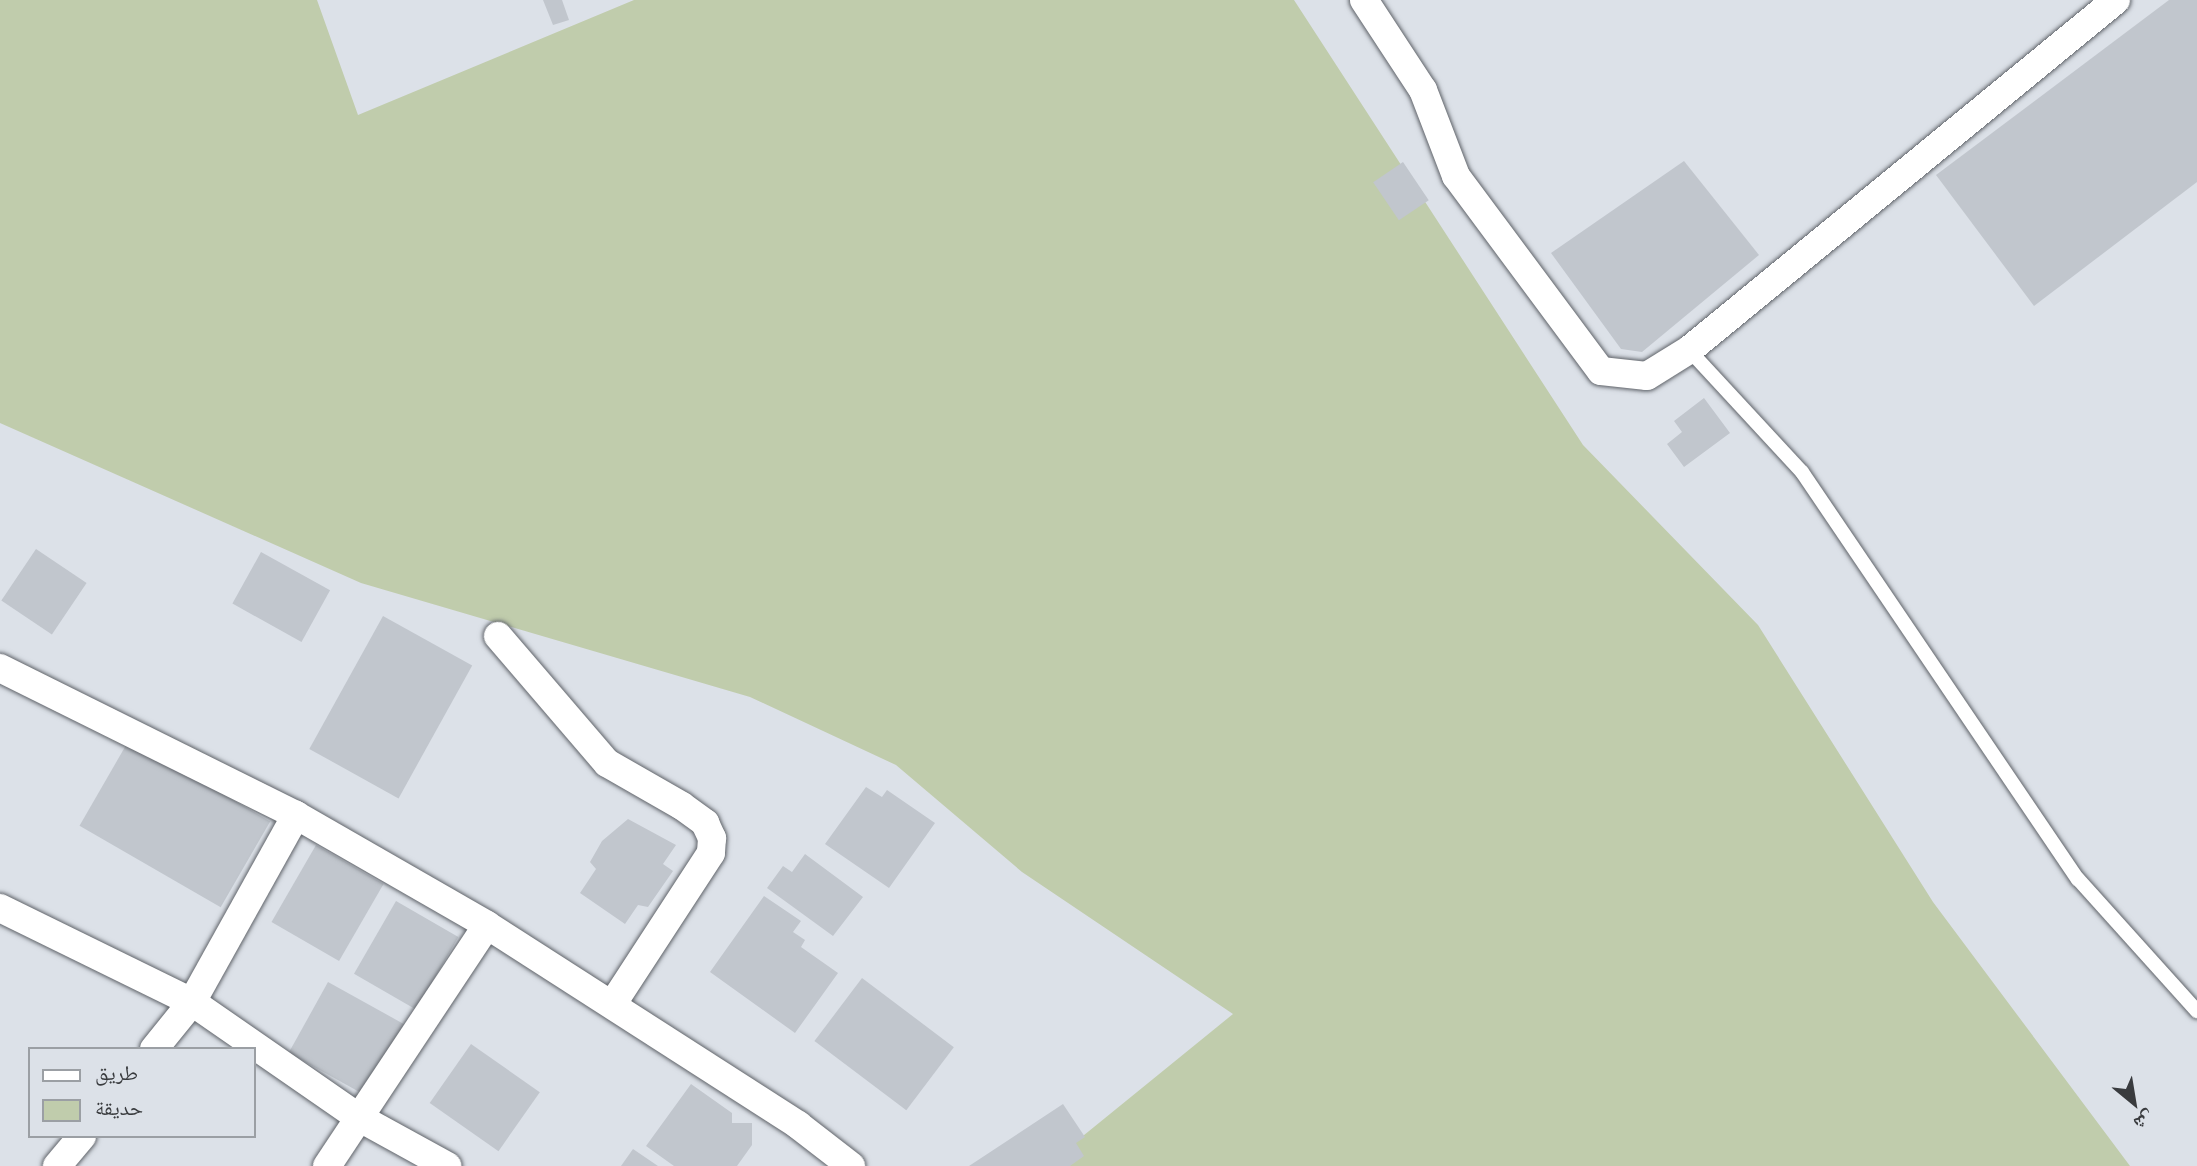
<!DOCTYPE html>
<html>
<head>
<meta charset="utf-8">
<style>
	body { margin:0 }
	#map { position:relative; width:2197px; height:1166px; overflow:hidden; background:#dce1e8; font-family:Lato,"Noto Naskh Arabic",sans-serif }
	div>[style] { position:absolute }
	.green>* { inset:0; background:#c0ccac }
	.building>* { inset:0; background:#c1c6cd; transform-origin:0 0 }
	.roads { filter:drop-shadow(0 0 2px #5f6369) drop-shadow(0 0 2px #5f6369) }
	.service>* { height:14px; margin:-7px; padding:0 7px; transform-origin:7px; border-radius:7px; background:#fff }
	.minor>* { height:28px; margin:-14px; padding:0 14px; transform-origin:14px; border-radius:14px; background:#fff }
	span { translate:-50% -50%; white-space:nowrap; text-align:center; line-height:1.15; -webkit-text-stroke:6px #dce1e8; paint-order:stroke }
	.legend { position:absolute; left:28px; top:1047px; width:228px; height:91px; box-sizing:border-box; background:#dce1e8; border:2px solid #9b9fa4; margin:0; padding:9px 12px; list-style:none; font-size:21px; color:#393b3e }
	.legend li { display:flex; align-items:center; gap:14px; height:35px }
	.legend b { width:35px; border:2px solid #9b9fa4 }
	.north { position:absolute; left:2099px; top:1068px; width:70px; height:70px; -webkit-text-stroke:5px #dce1e8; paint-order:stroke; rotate:150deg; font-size:19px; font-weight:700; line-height:28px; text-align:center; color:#393b3e }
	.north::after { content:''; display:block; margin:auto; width:24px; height:32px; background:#393b3e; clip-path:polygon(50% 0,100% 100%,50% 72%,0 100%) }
</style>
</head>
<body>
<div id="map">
	<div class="green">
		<i style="clip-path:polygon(0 0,317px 0,358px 115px,634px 0,1294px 0,1583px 445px,1758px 625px,1933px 902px,2130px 1166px,1046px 1166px,1233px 1014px,1022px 872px,896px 765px,750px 697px,361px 583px,0 423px)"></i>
	</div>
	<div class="building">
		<i style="clip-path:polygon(543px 0,562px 0,569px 20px,553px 25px)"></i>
		<i style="clip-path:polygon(2169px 0,2197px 0,2197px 182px,2034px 306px,1936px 175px)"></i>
		<i style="clip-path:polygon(1684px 161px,1759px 255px,1642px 352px,1621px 349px,1551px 253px)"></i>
		<i style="left:1403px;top:162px;width:46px;height:36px;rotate:56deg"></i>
		<i style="clip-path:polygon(1704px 398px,1730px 433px,1684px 467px,1667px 444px,1682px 432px,1674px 421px)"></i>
		<i style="left:36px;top:549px;width:61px;height:62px;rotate:34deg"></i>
		<i style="left:261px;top:552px;width:79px;height:59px;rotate:29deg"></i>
		<i style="left:383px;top:616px;width:102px;height:152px;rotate:29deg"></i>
		<i style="left:129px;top:740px;width:163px;height:99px;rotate:30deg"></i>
		<i style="clip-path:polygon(866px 787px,882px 797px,887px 790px,935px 823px,889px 888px,825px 844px)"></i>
		<i style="clip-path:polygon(628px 819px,676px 845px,663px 864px,673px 871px,648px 907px,638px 905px,625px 924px,580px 893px,596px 869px,590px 862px,602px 841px)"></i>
		<i style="left:316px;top:845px;width:78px;height:89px;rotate:30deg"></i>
		<i style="clip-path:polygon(805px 854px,863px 897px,833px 936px,767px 888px,783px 866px,792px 872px)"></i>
		<i style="clip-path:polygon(764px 896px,801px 921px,793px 932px,805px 940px,801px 947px,838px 973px,795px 1033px,710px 972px)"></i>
		<i style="left:396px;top:901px;width:72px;height:84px;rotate:30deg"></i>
		<i style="left:862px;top:978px;width:115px;height:79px;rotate:37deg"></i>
		<i style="left:328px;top:982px;width:87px;height:81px;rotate:29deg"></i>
		<i style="left:471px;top:1044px;width:84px;height:72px;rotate:35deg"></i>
		<i style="clip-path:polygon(691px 1084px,732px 1113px,732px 1123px,752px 1123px,752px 1145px,737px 1166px,674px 1166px,646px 1146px)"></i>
		<i style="clip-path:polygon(1063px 1104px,1085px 1137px,1076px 1143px,1084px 1156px,1070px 1166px,969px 1166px)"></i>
		<i style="clip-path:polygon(633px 1149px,658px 1166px,621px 1166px)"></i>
	</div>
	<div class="roads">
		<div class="service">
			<i style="left:1689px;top:350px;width:166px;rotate:47.2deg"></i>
			<i style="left:1802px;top:472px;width:492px;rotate:55.9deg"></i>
			<i style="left:2078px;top:879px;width:178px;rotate:48deg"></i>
		</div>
		<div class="minor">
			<i style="left:1364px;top:0;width:108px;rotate:56.8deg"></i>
			<i style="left:1423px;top:90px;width:92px;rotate:69deg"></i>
			<i style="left:1456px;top:176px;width:243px;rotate:53.4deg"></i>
			<i style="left:1601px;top:371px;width:46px;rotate:6.2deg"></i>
			<i style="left:1647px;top:376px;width:49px;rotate:-31.8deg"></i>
			<i style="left:1689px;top:350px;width:552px;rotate:-39.34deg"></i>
			<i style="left:498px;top:636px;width:167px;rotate:49.4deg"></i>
			<i style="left:607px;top:763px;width:86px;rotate:29.8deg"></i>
			<i style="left:682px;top:806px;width:29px;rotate:36deg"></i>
			<i style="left:705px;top:823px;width:17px;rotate:65deg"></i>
			<i style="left:712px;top:838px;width:15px;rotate:94deg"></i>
			<i style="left:711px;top:853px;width:181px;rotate:123.1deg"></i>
			<i style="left:0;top:668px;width:330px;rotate:26.4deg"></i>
			<i style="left:296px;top:815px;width:220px;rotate:29.9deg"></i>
			<i style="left:487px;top:925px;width:370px;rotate:32.7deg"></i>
			<i style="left:798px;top:1125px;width:67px;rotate:37.7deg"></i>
			<i style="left:0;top:908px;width:214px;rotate:26.1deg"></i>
			<i style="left:192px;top:1002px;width:202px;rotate:34.7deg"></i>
			<i style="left:358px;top:1117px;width:102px;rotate:28.8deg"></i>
			<i style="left:154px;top:1049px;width:60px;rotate:-51deg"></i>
			<i style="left:192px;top:1002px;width:214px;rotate:-60.9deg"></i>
			<i style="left:57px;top:1166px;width:39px;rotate:-50deg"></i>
			<i style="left:327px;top:1166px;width:289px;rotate:-56.4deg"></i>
		</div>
	</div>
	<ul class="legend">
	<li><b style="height:9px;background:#fff"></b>طريق</li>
	<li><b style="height:19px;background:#c0ccac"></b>حديقة</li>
	</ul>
	<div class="north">ش</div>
</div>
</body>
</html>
